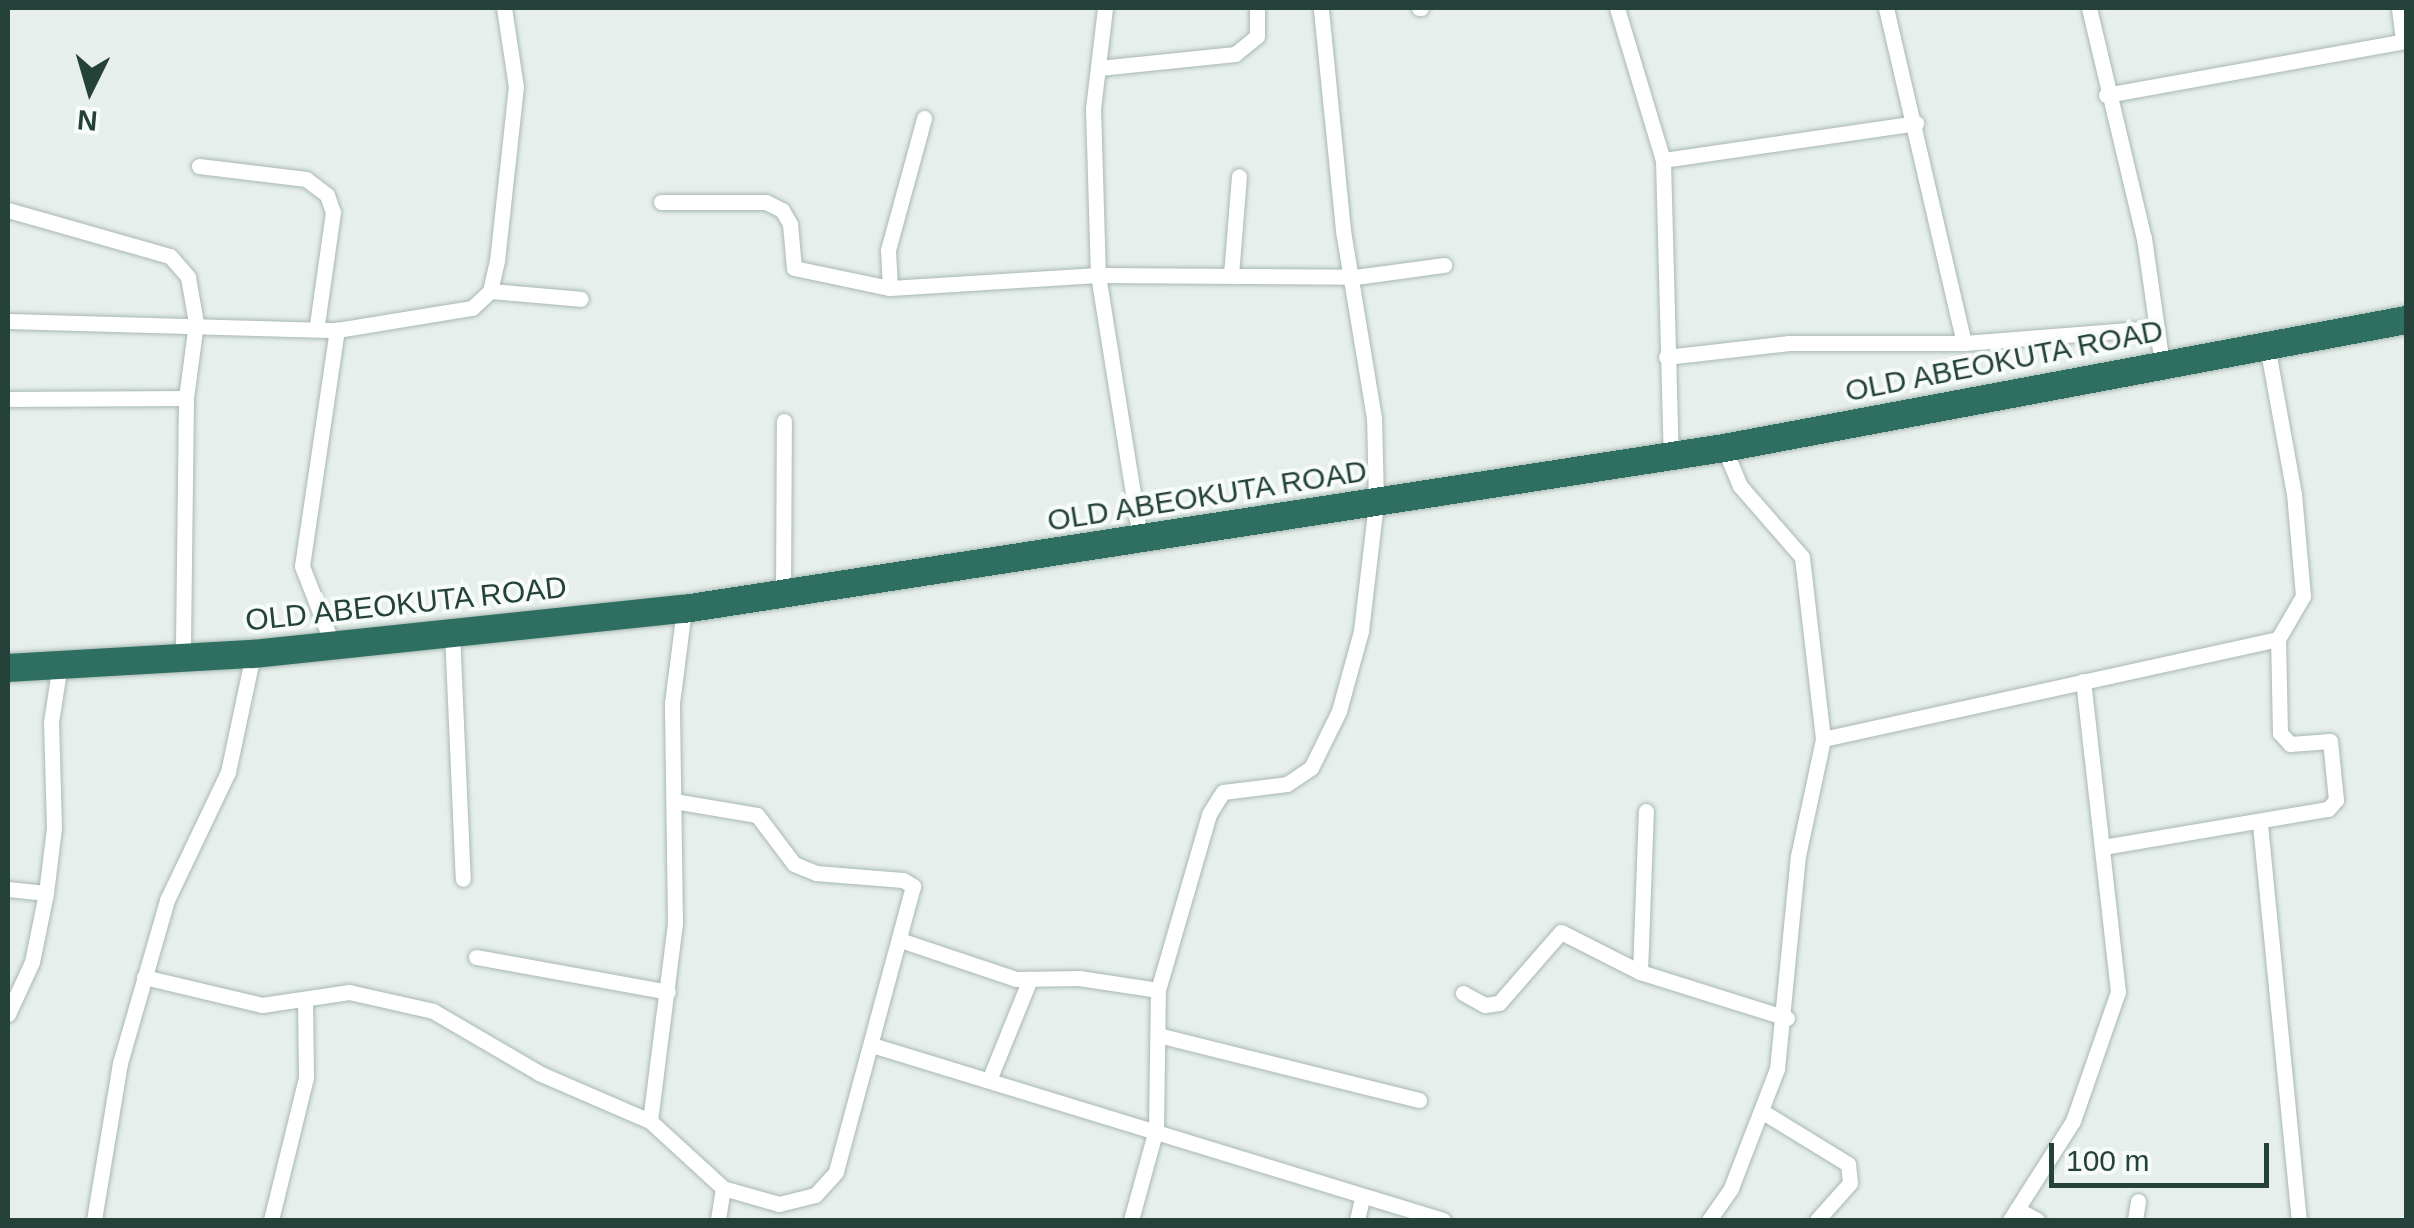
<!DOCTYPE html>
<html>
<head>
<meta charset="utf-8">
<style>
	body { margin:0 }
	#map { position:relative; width:2414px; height:1228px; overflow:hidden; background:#e6efeb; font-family:Helvetica,sans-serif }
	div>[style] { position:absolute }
	.roads { filter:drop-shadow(0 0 2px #a8b8b2) drop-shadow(0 0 2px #a8b8b2) }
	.street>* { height:15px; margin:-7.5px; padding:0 7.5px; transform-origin:7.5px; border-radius:7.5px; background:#fff }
	.highway>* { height:28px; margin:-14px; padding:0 14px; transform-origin:14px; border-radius:14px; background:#2f6f62 }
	span { translate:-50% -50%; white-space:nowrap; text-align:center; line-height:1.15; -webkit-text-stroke:8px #f7fbf9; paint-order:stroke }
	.street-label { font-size:30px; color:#24423a }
	.frame { position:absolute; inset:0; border:10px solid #24423a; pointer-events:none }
	.north { position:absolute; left:40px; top:40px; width:100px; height:100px; -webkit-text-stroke:8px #f7fbf9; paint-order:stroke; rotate:185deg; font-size:28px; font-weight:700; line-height:40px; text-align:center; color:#24423a }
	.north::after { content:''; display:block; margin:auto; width:35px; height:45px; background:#24423a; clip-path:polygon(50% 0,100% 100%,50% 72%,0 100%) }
	.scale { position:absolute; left:2049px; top:1143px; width:220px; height:45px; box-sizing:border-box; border:5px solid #24423a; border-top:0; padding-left:12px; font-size:30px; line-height:35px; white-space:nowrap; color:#24423a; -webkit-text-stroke:8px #f7fbf9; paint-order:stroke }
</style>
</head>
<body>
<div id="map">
	<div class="roads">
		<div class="street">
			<i style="left:1105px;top:8px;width:101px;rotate:96.8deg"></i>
			<i style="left:1093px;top:108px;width:167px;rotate:88.3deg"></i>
			<i style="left:1098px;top:275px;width:266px;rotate:80.9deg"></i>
			<i style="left:1419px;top:8px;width:2px"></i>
			<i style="left:1617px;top:8px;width:159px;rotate:73.2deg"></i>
			<i style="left:1663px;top:160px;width:296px;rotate:88.5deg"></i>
			<i style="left:1886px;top:8px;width:344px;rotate:76.9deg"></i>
			<i style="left:2089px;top:8px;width:236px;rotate:76.6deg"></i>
			<i style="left:2144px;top:238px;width:127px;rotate:81.9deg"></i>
			<i style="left:2399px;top:8px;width:33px;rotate:83deg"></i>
			<i style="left:1099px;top:68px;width:137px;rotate:-5.9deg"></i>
			<i style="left:1235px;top:54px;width:28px;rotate:-39deg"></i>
			<i style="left:1257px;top:36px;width:28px;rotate:-90deg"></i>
			<i style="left:2106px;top:95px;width:305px;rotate:-10.2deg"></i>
			<i style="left:1663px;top:160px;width:256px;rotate:-8.3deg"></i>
			<i style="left:199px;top:166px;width:108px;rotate:6.9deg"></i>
			<i style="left:306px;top:179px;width:26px;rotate:37deg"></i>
			<i style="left:327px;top:195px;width:18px;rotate:71deg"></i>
			<i style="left:333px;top:212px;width:114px;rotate:98.1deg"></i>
			<i style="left:661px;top:202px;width:105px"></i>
			<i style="left:766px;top:202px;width:18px;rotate:27deg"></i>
			<i style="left:782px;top:210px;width:16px;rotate:60deg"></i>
			<i style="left:790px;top:224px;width:44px;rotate:84.8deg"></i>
			<i style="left:794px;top:268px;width:98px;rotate:11.8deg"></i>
			<i style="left:890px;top:288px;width:208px;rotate:-3.6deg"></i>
			<i style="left:1098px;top:275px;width:257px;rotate:0.4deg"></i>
			<i style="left:1355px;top:277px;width:90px;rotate:-7.7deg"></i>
			<i style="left:8px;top:210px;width:168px;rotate:15.9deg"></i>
			<i style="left:170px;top:256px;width:28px;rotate:49deg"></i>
			<i style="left:188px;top:277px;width:47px;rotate:80.1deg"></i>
			<i style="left:196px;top:323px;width:76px;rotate:97.6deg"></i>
			<i style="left:186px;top:398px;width:258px;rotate:90.7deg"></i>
			<i style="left:1231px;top:275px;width:99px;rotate:-85.4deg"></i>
			<i style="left:890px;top:288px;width:38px;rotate:-93deg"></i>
			<i style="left:888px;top:250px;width:137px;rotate:-74.7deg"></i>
			<i style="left:490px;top:291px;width:91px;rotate:5deg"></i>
			<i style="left:8px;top:321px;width:329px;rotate:1.6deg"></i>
			<i style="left:337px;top:330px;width:137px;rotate:-9.3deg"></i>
			<i style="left:472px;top:308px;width:25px;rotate:-43deg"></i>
			<i style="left:490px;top:291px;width:31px;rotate:-77deg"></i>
			<i style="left:497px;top:261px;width:175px;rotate:-83.8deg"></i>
			<i style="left:516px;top:87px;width:80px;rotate:-98.6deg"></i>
			<i style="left:1666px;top:357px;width:124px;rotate:-6.5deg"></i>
			<i style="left:1789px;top:343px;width:175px"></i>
			<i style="left:1964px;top:343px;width:191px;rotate:-4.5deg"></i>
			<i style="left:8px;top:399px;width:178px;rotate:-0.3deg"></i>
			<i style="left:783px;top:594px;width:173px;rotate:-89.7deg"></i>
			<i style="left:452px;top:632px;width:247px;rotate:87.5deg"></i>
			<i style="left:332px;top:643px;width:83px;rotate:-111.3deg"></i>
			<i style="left:302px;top:566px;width:239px;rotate:-81.6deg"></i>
			<i style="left:1823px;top:739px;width:466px;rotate:-12.4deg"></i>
			<i style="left:2278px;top:639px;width:50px;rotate:-59.8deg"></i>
			<i style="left:2303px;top:596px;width:102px;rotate:-95deg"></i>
			<i style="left:2294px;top:494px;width:150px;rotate:-100.3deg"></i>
			<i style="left:674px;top:801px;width:84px;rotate:9.6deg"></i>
			<i style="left:757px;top:815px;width:61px;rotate:52.9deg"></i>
			<i style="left:794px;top:864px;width:24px;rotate:22deg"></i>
			<i style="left:816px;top:873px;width:87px;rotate:4.6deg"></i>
			<i style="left:903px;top:880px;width:12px;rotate:31deg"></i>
			<i style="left:913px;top:886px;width:296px;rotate:105.1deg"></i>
			<i style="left:836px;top:1172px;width:31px;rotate:132deg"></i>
			<i style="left:815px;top:1195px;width:37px;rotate:166deg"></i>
			<i style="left:779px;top:1204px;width:58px;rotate:-164.1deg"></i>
			<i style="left:2260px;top:824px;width:398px;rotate:84.4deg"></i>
			<i style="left:2103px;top:847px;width:228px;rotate:-9.6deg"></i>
			<i style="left:2328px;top:809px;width:12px;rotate:-48deg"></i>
			<i style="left:2336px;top:800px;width:59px;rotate:-95.8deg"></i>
			<i style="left:2330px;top:741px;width:40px;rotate:175.7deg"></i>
			<i style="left:2290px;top:744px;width:15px;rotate:-132deg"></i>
			<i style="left:2280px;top:733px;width:94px;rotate:-91.2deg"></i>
			<i style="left:8px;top:889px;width:38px;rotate:6deg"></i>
			<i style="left:900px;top:940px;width:122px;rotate:18.6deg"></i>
			<i style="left:1016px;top:979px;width:63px;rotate:-0.9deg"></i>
			<i style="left:1079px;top:978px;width:80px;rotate:8.6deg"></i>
			<i style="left:476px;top:957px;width:195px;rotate:10.3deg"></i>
			<i style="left:1640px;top:972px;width:161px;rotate:-87.9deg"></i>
			<i style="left:144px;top:977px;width:121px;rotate:13.3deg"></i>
			<i style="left:262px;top:1005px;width:88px;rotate:-8.5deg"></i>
			<i style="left:349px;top:992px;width:86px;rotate:12.7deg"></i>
			<i style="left:433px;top:1011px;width:123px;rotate:30.3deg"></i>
			<i style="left:539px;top:1073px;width:121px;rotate:23.4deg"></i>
			<i style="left:650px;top:1121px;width:99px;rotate:42.5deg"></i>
			<i style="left:723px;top:1188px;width:32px;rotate:99deg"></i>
			<i style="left:1463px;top:993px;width:25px;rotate:29deg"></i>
			<i style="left:1485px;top:1005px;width:14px;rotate:-8deg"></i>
			<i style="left:1499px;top:1003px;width:94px;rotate:-48.9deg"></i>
			<i style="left:1561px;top:932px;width:89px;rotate:26.9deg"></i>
			<i style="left:1640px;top:972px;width:154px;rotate:17.4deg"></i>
			<i style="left:8px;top:1014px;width:57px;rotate:-65.2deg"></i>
			<i style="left:32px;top:962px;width:70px;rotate:-78.5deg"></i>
			<i style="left:46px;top:893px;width:65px;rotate:-83deg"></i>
			<i style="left:54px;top:828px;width:106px;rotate:-91.6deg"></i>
			<i style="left:51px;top:722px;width:59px;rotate:-81.2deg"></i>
			<i style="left:1158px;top:1035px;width:269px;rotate:14deg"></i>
			<i style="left:872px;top:1045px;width:597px;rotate:17.04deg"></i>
			<i style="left:989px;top:1080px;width:109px;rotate:-67.9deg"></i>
			<i style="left:1763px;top:1112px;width:100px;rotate:31.5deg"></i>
			<i style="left:1848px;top:1164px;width:19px;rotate:84deg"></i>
			<i style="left:1850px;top:1183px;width:50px;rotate:131.7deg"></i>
			<i style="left:650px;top:1121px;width:200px;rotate:-82.8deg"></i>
			<i style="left:675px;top:923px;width:220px;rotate:-90.8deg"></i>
			<i style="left:672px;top:703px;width:95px;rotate:-82.7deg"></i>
			<i style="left:2017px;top:1209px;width:23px;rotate:29deg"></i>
			<i style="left:94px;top:1220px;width:159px;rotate:-80.6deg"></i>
			<i style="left:120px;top:1063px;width:170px;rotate:-73.9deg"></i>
			<i style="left:167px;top:900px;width:142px;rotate:-64.5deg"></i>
			<i style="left:228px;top:772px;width:121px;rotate:-78deg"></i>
			<i style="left:271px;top:1220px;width:146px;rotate:-76.2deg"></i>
			<i style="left:306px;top:1078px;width:77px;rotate:-90.7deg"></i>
			<i style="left:1131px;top:1220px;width:94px;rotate:-74.6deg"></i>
			<i style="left:1156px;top:1129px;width:139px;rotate:-89.2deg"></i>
			<i style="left:1158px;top:990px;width:183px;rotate:-73.8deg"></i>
			<i style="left:1209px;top:814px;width:26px;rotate:-58deg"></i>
			<i style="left:1223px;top:792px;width:64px;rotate:-7.1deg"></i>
			<i style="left:1287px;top:784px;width:29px;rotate:-34deg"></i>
			<i style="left:1311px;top:768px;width:64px;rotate:-63.8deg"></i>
			<i style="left:1339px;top:711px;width:83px;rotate:-74.6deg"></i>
			<i style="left:1361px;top:631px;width:129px;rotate:-83.3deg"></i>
			<i style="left:1376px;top:503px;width:85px;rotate:-91.3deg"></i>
			<i style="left:1374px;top:418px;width:191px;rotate:-99.4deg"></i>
			<i style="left:1343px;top:230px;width:223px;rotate:-95.7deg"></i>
			<i style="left:1357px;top:1220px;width:23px;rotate:-77deg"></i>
			<i style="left:1709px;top:1220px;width:39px;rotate:-55deg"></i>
			<i style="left:1731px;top:1188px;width:128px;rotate:-68.9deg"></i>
			<i style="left:1777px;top:1069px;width:214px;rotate:-84.4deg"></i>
			<i style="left:1798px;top:856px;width:120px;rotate:-77.9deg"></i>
			<i style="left:1823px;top:739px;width:183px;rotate:-96.6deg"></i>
			<i style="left:1802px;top:557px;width:94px;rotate:-131.1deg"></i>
			<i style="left:1740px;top:486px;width:41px;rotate:-112.8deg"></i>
			<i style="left:2010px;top:1220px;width:117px;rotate:-57.5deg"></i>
			<i style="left:2073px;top:1121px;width:137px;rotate:-70.8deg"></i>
			<i style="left:2118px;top:992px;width:313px;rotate:-96.4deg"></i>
			<i style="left:2135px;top:1220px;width:19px;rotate:-81deg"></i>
		</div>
		<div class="highway">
			<i style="left:8px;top:668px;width:245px;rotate:-3.3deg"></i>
			<i style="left:253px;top:654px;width:433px;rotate:-6deg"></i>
			<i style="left:684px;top:609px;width:1052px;rotate:-8.8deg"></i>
			<i style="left:1724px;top:448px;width:694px;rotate:-10.63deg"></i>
		</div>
	</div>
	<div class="street-label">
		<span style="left:2004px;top:361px;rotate:-11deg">OLD ABEOKUTA ROAD</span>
		<span style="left:1207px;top:496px;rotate:-9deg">OLD ABEOKUTA ROAD</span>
		<span style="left:406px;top:604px;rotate:-6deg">OLD ABEOKUTA ROAD</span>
	</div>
	<div class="frame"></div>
	<div class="north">N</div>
	<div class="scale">100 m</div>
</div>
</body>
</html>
